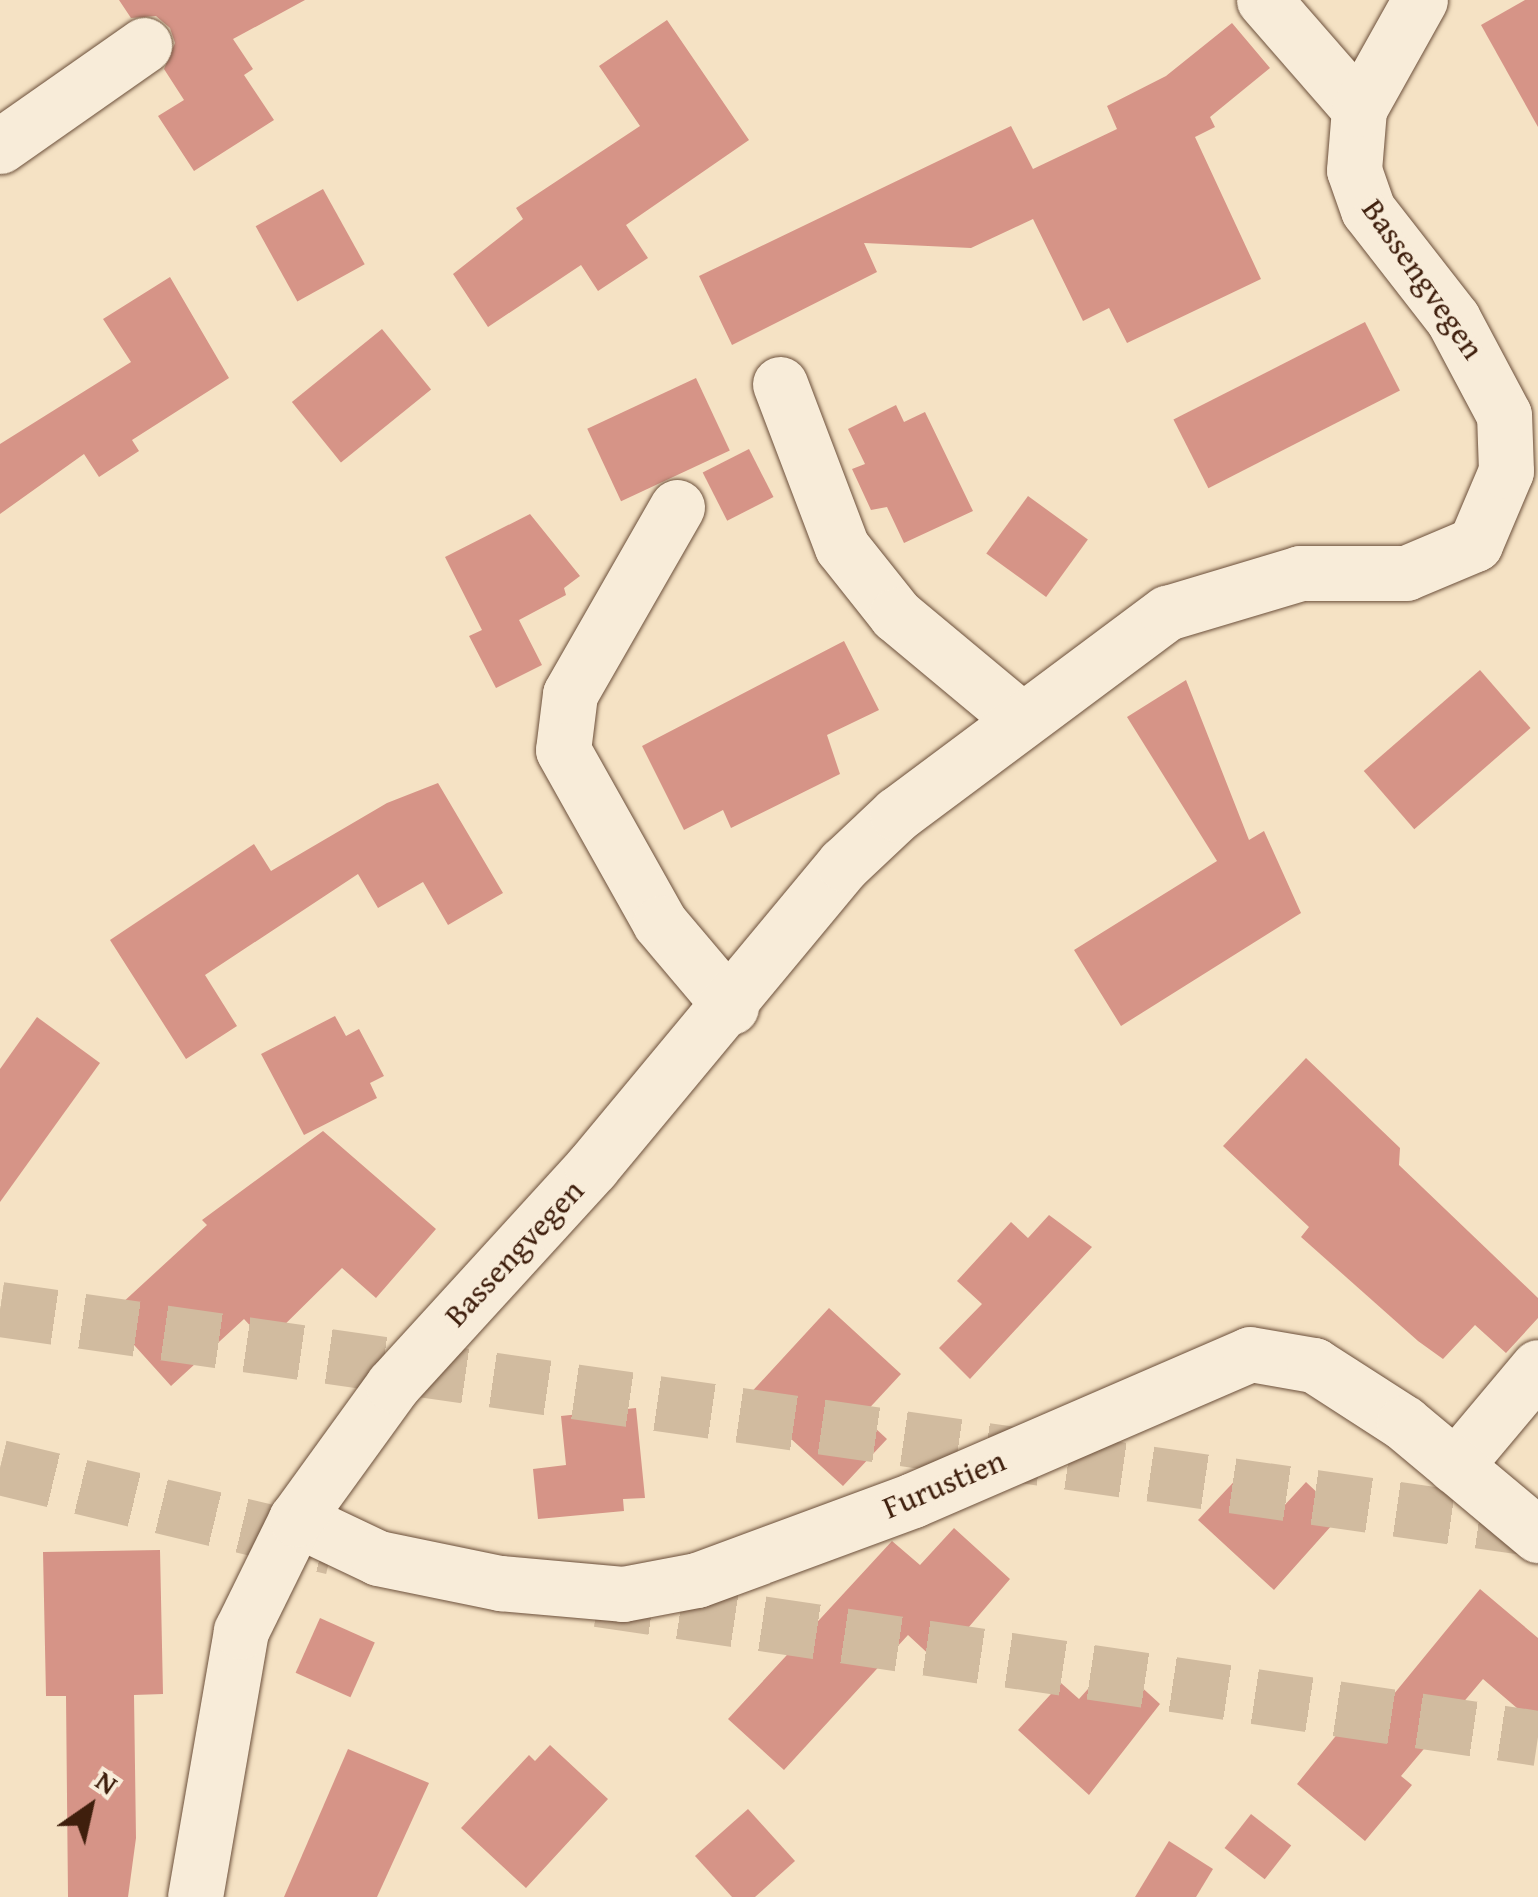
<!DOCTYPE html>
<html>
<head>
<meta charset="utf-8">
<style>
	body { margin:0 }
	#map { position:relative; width:1538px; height:1897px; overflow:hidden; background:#f5e2c4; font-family:"Gentium Book Plus",serif }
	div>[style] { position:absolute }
	.building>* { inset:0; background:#d69487; transform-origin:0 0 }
	.highway-tunnel>* { height:55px; margin-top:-27.5px; transform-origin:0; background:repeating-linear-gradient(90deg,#d1bb9f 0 55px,transparent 0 83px) }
	.roads { filter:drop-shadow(0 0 2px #6c503b) drop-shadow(0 0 2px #6c503b) }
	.minor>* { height:55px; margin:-27.5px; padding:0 27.5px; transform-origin:27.5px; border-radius:27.5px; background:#f8ecd9 }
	span { translate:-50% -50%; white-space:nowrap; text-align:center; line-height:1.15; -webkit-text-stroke:10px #f8ecd9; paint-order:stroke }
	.street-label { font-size:32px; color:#3f1f0d }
	.north { position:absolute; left:40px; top:1757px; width:100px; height:100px; -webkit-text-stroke:8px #f8ecd9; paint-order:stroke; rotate:34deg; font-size:28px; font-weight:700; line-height:40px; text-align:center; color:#3f1f0d }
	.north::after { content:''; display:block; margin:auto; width:35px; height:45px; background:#3f1f0d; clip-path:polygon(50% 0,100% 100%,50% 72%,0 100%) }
</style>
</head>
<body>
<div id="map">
	<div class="building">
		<i style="clip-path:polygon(119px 0,305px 0,233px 39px,253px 69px,244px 75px,274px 120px,194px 171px,158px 116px,184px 100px,164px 69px,175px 43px,170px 28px,156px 16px,131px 18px)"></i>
		<i style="clip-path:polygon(1525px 0,1538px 0,1538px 127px,1481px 25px)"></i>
		<i style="clip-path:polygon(667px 20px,749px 140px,626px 225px,648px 258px,598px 291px,581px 265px,488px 327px,453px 274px,523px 219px,516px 208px,640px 126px,599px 66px)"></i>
		<i style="clip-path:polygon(1232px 23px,1270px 68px,1210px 117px,1215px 127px,1195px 137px,1261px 279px,1127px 343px,1109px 308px,1083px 321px,1033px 219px,971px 248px,864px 243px,877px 272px,732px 345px,699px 276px,1011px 126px,1033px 169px,1117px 129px,1107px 106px,1166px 76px)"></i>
		<i style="left:323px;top:189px;width:86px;height:77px;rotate:61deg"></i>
		<i style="clip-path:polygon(170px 277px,229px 378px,132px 440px,139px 451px,99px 477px,84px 454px,0 514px,0 444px,131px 362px,103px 319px)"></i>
		<i style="left:1365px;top:322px;width:77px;height:215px;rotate:63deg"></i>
		<i style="left:382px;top:329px;width:78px;height:116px;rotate:51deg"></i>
		<i style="left:696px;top:378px;width:80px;height:120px;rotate:65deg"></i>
		<i style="clip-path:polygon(896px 405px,904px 422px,925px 412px,973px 511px,904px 543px,887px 507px,871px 510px,852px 469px,865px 464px,848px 429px)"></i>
		<i style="left:749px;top:449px;width:54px;height:52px;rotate:63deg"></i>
		<i style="left:1028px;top:496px;width:74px;height:71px;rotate:36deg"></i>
		<i style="clip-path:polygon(530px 514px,580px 576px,564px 588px,566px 595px,519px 620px,542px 665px,496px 688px,469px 636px,482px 630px,445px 557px)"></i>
		<i style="clip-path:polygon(844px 641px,879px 710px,827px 735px,840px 774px,731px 828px,723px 810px,684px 830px,642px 746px)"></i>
		<i style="left:1480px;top:670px;width:77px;height:154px;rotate:49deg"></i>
		<i style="clip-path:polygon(1186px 680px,1249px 840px,1264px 831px,1301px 913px,1121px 1026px,1074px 950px,1217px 861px,1127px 717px)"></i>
		<i style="clip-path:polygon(438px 783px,503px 893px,448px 925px,423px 882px,378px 908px,358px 874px,205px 975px,237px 1026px,186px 1059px,110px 940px,254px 844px,271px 871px,387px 803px)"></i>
		<i style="clip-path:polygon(335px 1016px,346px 1036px,359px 1029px,384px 1076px,370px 1083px,377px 1098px,304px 1135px,261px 1054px)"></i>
		<i style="clip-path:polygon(37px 1017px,100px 1063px,0 1202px,0 1069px)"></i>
		<i style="clip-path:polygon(1306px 1058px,1400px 1148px,1399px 1165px,1538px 1298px,1538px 1318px,1506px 1353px,1475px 1325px,1443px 1359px,1418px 1341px,1301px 1237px,1309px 1227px,1223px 1146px)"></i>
		<i style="clip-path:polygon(323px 1131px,436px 1229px,376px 1298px,342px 1268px,266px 1343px,244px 1319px,171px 1386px,108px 1316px,207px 1225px,202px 1220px)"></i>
		<i style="clip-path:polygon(1049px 1215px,1092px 1247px,970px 1379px,939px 1348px,982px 1304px,957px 1281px,1011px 1222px,1028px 1238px)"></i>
		<i style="clip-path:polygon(829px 1308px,901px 1374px,862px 1416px,887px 1439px,843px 1486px,746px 1398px)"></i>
		<i style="clip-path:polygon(636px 1408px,645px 1498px,623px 1499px,624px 1511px,538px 1519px,533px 1469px,566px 1465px,561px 1416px)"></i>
		<i style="clip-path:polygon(1243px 1472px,1282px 1508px,1306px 1482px,1341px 1515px,1274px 1590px,1198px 1520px)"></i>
		<i style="clip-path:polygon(954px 1528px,1010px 1579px,956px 1642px,935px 1660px,908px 1635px,784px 1770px,728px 1719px,892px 1541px,920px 1565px)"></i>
		<i style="clip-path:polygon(160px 1550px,163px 1694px,134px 1695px,136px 1838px,128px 1897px,68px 1897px,66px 1696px,46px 1696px,43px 1552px)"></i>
		<i style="clip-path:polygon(1480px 1589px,1538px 1638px,1538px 1726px,1483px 1679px,1401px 1776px,1412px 1785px,1365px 1841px,1297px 1784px,1343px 1727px,1357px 1739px)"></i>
		<i style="left:320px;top:1618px;width:60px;height:60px;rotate:24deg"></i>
		<i style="clip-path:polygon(1113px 1661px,1160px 1704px,1089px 1795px,1018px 1730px,1061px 1683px,1079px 1699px)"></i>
		<i style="clip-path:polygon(550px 1745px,608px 1799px,526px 1888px,461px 1828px,529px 1755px,535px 1761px)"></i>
		<i style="clip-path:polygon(348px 1749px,429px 1783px,377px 1897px,284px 1897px)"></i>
		<i style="clip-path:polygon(748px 1809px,795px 1861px,755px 1897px,732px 1897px,695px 1856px)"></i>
		<i style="left:1251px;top:1814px;width:51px;height:43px;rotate:38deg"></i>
		<i style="clip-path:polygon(1169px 1841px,1213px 1869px,1196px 1897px,1135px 1897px)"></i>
	</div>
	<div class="highway-tunnel">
		<i style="left:0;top:1309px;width:1554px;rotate:8.14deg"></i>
		<i style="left:0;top:1467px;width:342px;rotate:13.5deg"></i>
		<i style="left:598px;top:1599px;width:950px;rotate:8.41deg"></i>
	</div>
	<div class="roads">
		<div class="minor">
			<i style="left:1264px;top:0;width:145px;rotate:48.9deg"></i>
			<i style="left:0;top:146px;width:176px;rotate:-35deg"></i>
			<i style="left:780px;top:384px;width:174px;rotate:69.2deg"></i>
			<i style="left:842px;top:547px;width:87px;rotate:51.5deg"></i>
			<i style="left:896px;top:615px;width:163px;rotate:39.8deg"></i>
			<i style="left:677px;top:507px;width:215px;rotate:119.8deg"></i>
			<i style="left:570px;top:694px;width:56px;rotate:97.1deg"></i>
			<i style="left:563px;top:750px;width:198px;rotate:60.7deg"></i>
			<i style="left:660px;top:923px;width:110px;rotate:49.8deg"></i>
			<i style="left:1455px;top:1466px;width:129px;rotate:-50deg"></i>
			<i style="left:296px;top:1519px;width:91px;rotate:25.4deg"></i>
			<i style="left:378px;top:1558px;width:125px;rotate:11.6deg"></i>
			<i style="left:500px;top:1583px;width:123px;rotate:5.1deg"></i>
			<i style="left:623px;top:1594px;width:75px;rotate:-10.7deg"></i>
			<i style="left:697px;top:1580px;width:230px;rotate:-20.3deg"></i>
			<i style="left:913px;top:1500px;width:367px;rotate:-23.4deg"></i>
			<i style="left:1250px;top:1354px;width:65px;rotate:9.8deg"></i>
			<i style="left:1314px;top:1365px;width:107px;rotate:32.8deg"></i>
			<i style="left:1404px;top:1423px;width:175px;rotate:39.9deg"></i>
			<i style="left:195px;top:1897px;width:270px;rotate:-80.2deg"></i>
			<i style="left:241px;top:1631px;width:125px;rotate:-63.8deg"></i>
			<i style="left:296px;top:1519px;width:165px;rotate:-54.1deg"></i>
			<i style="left:393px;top:1385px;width:295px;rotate:-47.6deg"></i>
			<i style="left:592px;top:1167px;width:394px;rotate:-50.3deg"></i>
			<i style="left:844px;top:864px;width:73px;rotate:-43.3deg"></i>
			<i style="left:897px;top:814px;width:337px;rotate:-36.7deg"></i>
			<i style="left:1167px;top:613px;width:139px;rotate:-16.7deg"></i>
			<i style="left:1300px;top:573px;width:106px"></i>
			<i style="left:1406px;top:573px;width:75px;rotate:-22.8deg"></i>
			<i style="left:1475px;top:544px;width:79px;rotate:-67deg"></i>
			<i style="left:1506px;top:471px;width:56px;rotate:-92deg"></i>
			<i style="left:1504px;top:415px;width:109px;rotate:-118deg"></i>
			<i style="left:1453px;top:319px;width:138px;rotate:-127.9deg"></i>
			<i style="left:1368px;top:210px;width:42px;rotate:-109.3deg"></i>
			<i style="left:1354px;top:170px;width:61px;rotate:-85.3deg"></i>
			<i style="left:1359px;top:109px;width:125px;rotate:-60.8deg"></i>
		</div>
	</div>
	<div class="street-label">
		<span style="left:1423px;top:279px;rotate:55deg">Bassengvegen</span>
		<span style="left:514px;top:1253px;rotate:-47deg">Bassengvegen</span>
		<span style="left:944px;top:1484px;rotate:-23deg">Furustien</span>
	</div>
	<div class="north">N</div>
</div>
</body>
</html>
